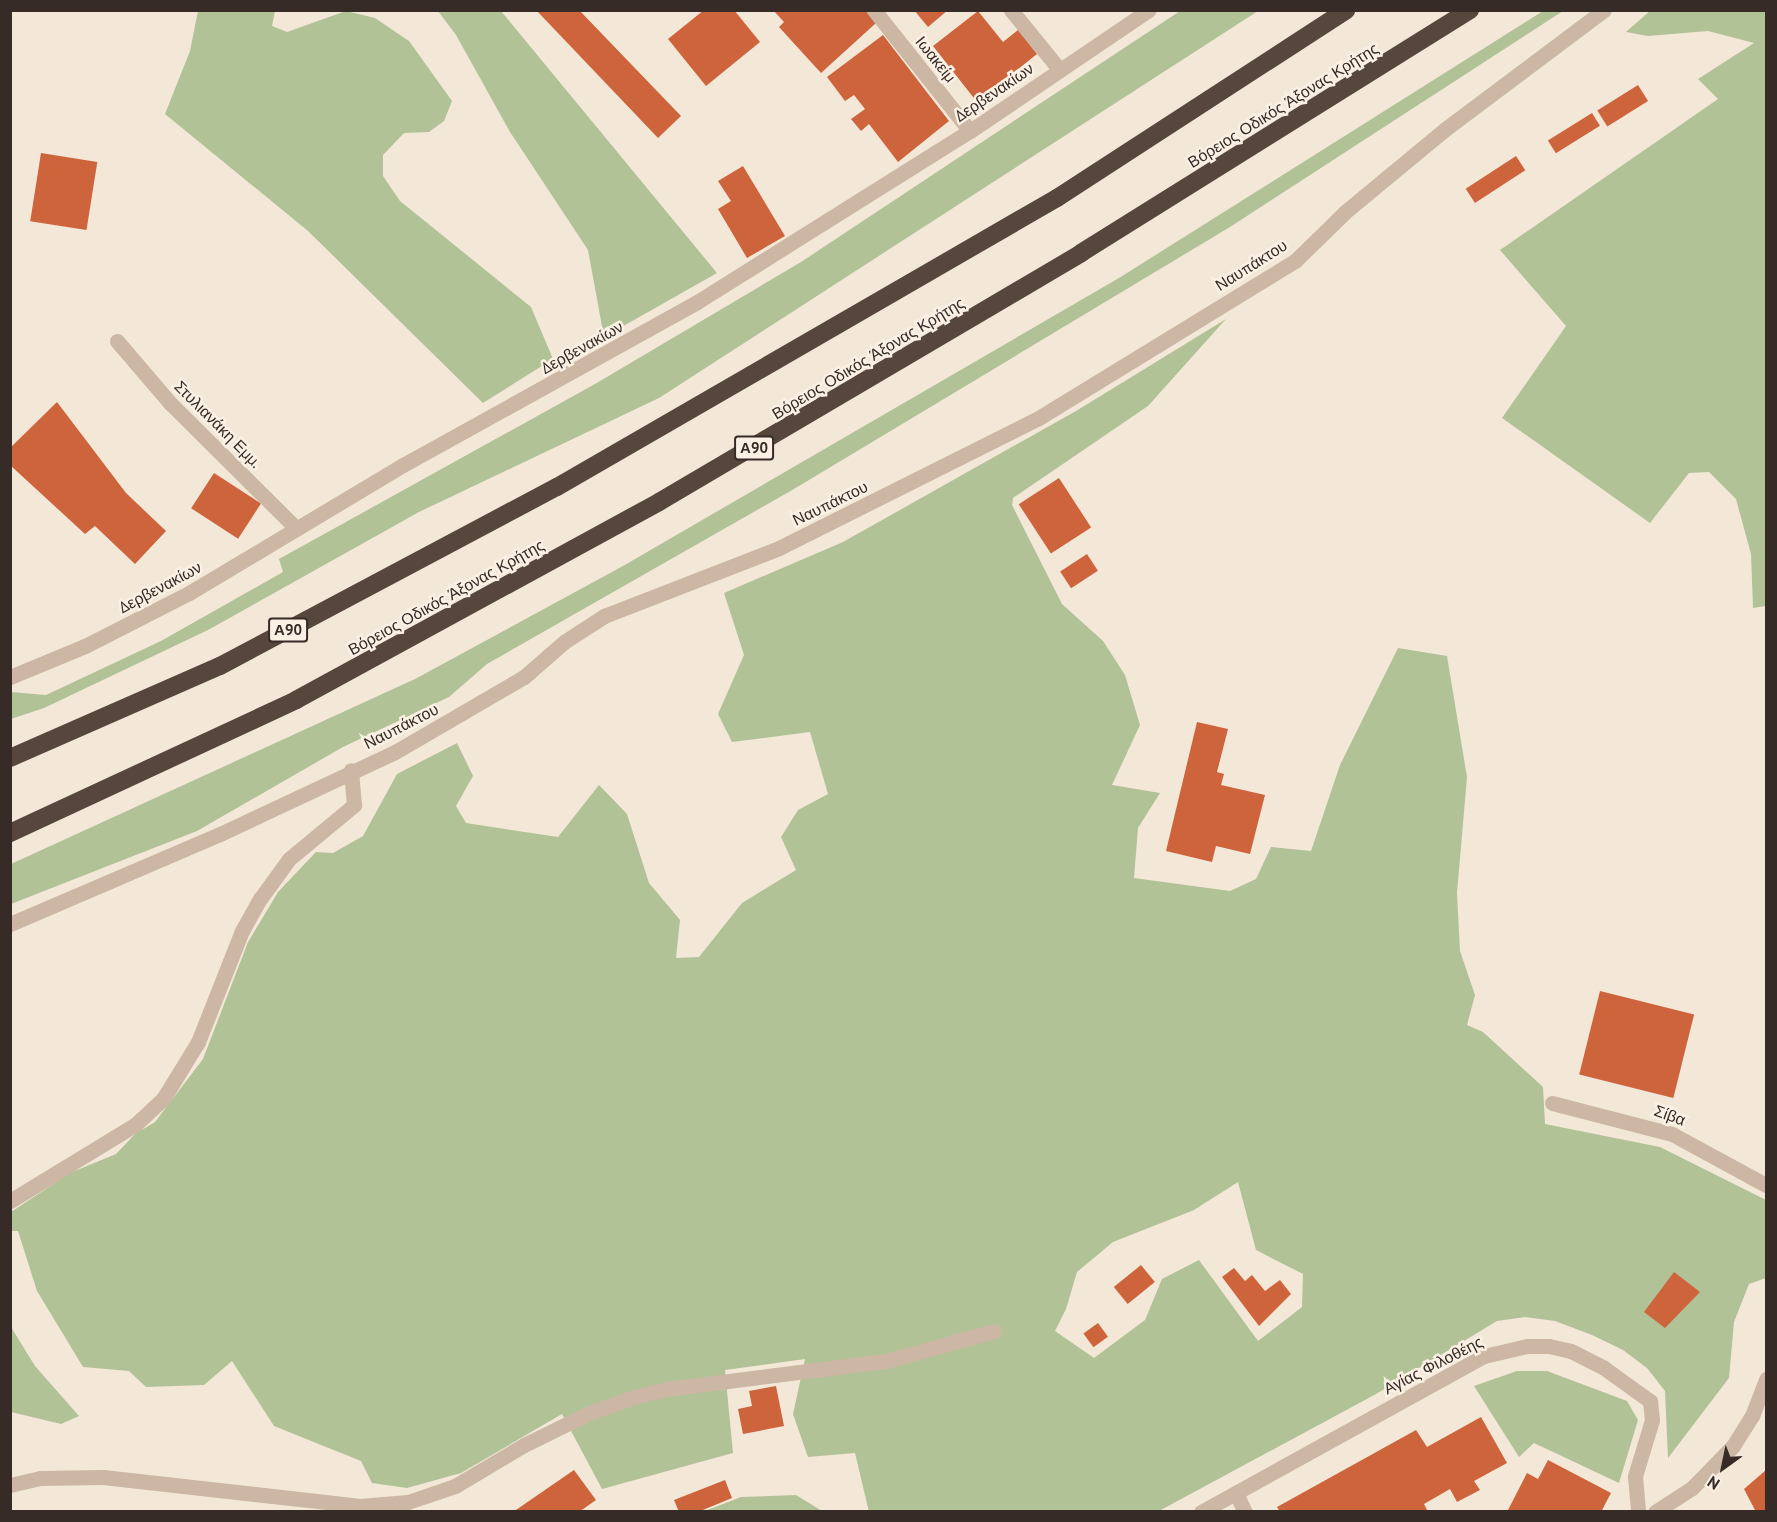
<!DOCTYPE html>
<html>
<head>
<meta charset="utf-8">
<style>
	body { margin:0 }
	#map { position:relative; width:1777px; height:1522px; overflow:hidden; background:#f3e7d8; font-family:"PT Sans",sans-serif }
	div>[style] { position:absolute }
	.green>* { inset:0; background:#b2c297 }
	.building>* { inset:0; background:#ce643b; transform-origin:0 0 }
	.minor>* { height:15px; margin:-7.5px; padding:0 7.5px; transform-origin:7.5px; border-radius:7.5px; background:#cbb7a3 }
	.highway>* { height:18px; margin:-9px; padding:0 9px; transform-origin:9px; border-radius:9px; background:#57463c }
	span { translate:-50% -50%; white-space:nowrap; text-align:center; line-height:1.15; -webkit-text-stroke:5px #faf1e4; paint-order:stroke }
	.shield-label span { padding:2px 4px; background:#faf1e4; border:2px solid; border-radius:4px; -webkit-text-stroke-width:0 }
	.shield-label { font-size:15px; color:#362b26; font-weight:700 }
	.street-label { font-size:16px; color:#362b26 }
	.frame { position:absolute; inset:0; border:12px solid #362b26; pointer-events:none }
	.north { position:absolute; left:1693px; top:1438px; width:60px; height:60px; -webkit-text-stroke:4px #faf1e4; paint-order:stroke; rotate:213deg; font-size:16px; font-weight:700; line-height:24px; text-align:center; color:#362b26 }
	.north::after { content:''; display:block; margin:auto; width:21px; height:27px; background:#362b26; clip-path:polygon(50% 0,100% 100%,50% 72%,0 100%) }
</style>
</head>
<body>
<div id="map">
	<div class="green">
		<i style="clip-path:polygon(1651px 10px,1766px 11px,1766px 606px,1753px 608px,1751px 554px,1736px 499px,1709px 472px,1689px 473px,1650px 523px,1502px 418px,1566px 326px,1500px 250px,1718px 99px,1698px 79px,1754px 43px,1708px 31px,1648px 36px,1626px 32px)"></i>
		<i style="clip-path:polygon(198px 11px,275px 11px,272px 26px,287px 32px,346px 11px,375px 18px,409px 41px,452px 101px,444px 121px,429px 132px,404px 133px,383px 155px,383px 176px,400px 201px,531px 307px,553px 359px,483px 403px,308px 231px,165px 114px,190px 51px)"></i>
		<i style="clip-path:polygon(438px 11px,501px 11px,717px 273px,604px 337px,588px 250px,510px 132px,456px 35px)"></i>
		<i style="clip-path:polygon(1180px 11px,1258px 11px,659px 398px,419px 512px,208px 630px,44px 708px,11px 719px,11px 692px,46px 695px,161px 641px,283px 572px,279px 559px,595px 384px,801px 262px)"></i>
		<i style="clip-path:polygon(1543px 11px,1563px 11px,1230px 227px,794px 489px,487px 664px,449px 697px,343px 747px,197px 831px,11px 904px,11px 864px,415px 679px,623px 566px,1119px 278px)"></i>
		<i style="clip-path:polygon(evenodd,1226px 319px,1148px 406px,1013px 498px,1012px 505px,1062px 604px,1103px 641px,1125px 675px,1140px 725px,1112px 785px,1160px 793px,1138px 828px,1134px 878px,1230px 891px,1256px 879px,1271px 847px,1311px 851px,1340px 765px,1398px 648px,1447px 656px,1467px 777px,1457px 893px,1460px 951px,1475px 995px,1467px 1025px,1483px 1032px,1543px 1087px,1545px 1124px,1660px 1147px,1766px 1200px,1766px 1278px,1749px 1284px,1734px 1322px,1729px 1378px,1668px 1458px,1665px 1391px,1647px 1368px,1623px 1350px,1592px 1335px,1555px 1321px,1525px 1317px,1497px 1321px,1376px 1394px,1159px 1511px,869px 1512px,855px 1453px,808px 1457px,793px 1414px,805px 1359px,725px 1370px,733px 1453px,602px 1489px,562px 1414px,461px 1473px,407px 1488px,372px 1483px,361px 1461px,274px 1426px,232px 1361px,204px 1385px,146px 1387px,129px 1371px,83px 1367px,37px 1291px,18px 1231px,11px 1231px,11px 1212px,70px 1173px,116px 1154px,135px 1134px,155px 1122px,203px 1059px,248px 942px,278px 892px,316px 852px,333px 853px,363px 836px,397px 774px,457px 743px,473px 776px,456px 806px,466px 823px,558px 837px,599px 785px,627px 814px,649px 883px,680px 920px,676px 958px,699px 957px,742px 903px,796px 870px,781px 837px,798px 810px,828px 794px,810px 732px,732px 742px,718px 714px,744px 655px,724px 593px,843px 542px,1076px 411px,1226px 319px,1238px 1182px,1256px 1250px,1303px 1274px,1302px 1307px,1258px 1341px,1199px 1260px,1162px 1279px,1145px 1320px,1094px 1358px,1055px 1331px,1066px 1309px,1077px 1272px,1113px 1242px,1194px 1210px,1238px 1182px)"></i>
		<i style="clip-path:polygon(11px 1327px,35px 1366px,79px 1416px,61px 1424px,11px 1412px)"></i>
		<i style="clip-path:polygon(1517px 1371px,1547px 1371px,1627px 1401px,1638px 1420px,1619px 1483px,1534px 1443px,1519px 1457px,1474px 1386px)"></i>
		<i style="clip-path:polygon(796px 1495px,822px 1511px,705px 1511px,741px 1497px)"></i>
	</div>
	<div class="building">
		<i style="clip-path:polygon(536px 10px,579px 10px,681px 116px,658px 138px)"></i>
		<i style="clip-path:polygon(704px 10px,734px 10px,760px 42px,706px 86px,668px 39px)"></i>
		<i style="clip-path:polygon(773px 10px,865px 10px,876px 23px,821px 73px,779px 27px,784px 22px)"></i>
		<i style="clip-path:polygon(914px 10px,948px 10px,928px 27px)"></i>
		<i style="clip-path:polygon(978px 11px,1003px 42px,1018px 30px,1037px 54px,977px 102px,933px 46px)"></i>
		<i style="clip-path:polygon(883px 35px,949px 121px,898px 162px,869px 124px,861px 131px,851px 119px,865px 109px,854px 95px,845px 101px,827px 77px)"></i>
		<i style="left:1638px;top:85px;width:19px;height:48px;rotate:58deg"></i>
		<i style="left:1592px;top:113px;width:15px;height:52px;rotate:58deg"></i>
		<i style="left:41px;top:153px;width:57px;height:69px;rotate:9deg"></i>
		<i style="left:1516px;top:156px;width:17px;height:60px;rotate:57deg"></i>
		<i style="clip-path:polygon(743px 166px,785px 236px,747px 258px,718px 209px,731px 201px,718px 181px)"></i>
		<i style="clip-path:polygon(57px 402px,126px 493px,166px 531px,135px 564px,95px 526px,85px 534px,10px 465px,10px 448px)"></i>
		<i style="left:214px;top:473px;width:56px;height:42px;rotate:33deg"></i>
		<i style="left:1059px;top:478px;width:59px;height:48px;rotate:57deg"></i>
		<i style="left:1087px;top:554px;width:20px;height:32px;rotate:57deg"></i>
		<i style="clip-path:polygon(1197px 722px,1228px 729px,1217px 772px,1224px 774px,1221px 785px,1265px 795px,1250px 854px,1216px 846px,1212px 862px,1166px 851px)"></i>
		<i style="left:1600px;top:991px;width:97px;height:86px;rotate:14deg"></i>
		<i style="left:1141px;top:1265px;width:22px;height:35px;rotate:51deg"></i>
		<i style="clip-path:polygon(1234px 1268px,1245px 1281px,1252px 1275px,1265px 1291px,1280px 1280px,1291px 1294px,1259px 1326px,1222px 1277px)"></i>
		<i style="clip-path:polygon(1674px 1272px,1700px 1292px,1665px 1328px,1644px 1312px)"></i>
		<i style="left:1098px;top:1323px;width:17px;height:18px;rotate:54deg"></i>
		<i style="clip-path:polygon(776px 1386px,784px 1426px,743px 1434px,738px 1409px,752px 1406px,749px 1391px)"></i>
		<i style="clip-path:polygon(1481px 1417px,1507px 1463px,1474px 1481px,1480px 1490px,1457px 1502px,1450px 1489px,1424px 1504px,1428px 1512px,1280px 1512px,1277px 1507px,1416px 1430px,1427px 1447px)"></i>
		<i style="clip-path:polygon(1548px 1460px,1611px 1493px,1601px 1512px,1507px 1512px,1527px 1473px,1538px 1479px)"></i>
		<i style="clip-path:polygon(574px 1470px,596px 1500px,579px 1512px,513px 1512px)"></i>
		<i style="clip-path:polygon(1766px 1470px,1766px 1512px,1756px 1512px,1744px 1489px)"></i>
		<i style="clip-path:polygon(725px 1480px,732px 1498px,698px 1512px,679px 1512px,674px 1500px)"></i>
	</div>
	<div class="minor">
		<i style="left:874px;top:10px;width:154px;rotate:51.6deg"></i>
		<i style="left:1011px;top:10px;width:77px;rotate:50.8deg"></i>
		<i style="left:117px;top:341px;width:83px;rotate:49.4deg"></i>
		<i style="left:171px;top:404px;width:177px;rotate:44.8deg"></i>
		<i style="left:10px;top:677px;width:81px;rotate:-22.5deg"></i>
		<i style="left:85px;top:646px;width:117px;rotate:-27deg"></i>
		<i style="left:189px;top:593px;width:249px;rotate:-30.9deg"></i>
		<i style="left:403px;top:465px;width:336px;rotate:-29deg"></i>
		<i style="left:697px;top:302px;width:322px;rotate:-32.1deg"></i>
		<i style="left:970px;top:131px;width:216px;rotate:-34.1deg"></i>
		<i style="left:10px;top:924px;width:228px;rotate:-23.2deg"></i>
		<i style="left:220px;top:834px;width:193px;rotate:-25.1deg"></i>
		<i style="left:395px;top:752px;width:149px;rotate:-30.2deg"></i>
		<i style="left:524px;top:677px;width:53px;rotate:-41.2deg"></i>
		<i style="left:564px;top:642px;width:48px;rotate:-33deg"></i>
		<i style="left:604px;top:616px;width:188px;rotate:-21.2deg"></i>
		<i style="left:779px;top:548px;width:288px;rotate:-26.6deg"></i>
		<i style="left:1037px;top:419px;width:303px;rotate:-31.5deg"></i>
		<i style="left:1295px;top:261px;width:70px;rotate:-44.4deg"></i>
		<i style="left:1345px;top:212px;width:129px;rotate:-39.6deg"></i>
		<i style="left:1444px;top:130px;width:200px;rotate:-36.9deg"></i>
		<i style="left:1552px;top:1103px;width:124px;rotate:14.5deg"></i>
		<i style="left:1672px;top:1134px;width:107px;rotate:28.5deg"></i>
		<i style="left:10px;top:1201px;width:148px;rotate:-31.4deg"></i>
		<i style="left:136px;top:1124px;width:37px;rotate:-43deg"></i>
		<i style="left:163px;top:1099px;width:67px;rotate:-58.4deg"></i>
		<i style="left:198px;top:1042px;width:119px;rotate:-68.4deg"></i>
		<i style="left:242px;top:931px;width:37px;rotate:-61deg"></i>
		<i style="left:260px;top:899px;width:49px;rotate:-54.1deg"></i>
		<i style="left:289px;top:859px;width:85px;rotate:-39.7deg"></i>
		<i style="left:354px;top:805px;width:35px;rotate:-95deg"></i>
		<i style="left:10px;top:1485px;width:31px;rotate:-13deg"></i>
		<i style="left:40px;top:1478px;width:63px;rotate:-0.9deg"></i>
		<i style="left:103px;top:1477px;width:259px;rotate:6.4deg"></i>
		<i style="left:360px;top:1506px;width:48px;rotate:-4.8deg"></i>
		<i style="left:408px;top:1502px;width:50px;rotate:-18.8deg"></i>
		<i style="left:455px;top:1486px;width:80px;rotate:-30.7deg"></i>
		<i style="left:524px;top:1445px;width:72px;rotate:-26.2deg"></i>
		<i style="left:589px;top:1413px;width:48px;rotate:-19.6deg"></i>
		<i style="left:634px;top:1397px;width:33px;rotate:-14deg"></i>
		<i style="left:666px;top:1389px;width:222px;rotate:-7.3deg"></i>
		<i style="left:886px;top:1361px;width:112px;rotate:-15.5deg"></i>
		<i style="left:1236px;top:1493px;width:21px;rotate:65deg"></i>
		<i style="left:1201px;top:1512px;width:323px;rotate:-28.9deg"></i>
		<i style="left:1484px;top:1356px;width:44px;rotate:-13.1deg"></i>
		<i style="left:1527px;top:1346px;width:22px"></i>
		<i style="left:1549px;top:1346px;width:23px;rotate:13deg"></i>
		<i style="left:1571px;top:1351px;width:37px;rotate:27deg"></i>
		<i style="left:1604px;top:1368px;width:57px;rotate:35.7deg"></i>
		<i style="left:1650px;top:1401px;width:19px;rotate:84deg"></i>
		<i style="left:1652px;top:1420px;width:59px;rotate:106.9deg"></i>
		<i style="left:1635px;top:1476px;width:36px;rotate:85deg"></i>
		<i style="left:1655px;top:1512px;width:44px;rotate:-33deg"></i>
		<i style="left:1692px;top:1488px;width:59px;rotate:-45.7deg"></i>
		<i style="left:1733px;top:1446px;width:36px;rotate:-58deg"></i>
		<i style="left:1752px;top:1416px;width:40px;rotate:-69deg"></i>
	</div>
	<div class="highway">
		<i style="left:10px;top:758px;width:229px;rotate:-23.7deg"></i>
		<i style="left:220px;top:666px;width:382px;rotate:-28deg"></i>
		<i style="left:557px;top:487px;width:578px;rotate:-30.03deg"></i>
		<i style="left:1057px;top:198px;width:345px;rotate:-33deg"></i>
		<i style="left:10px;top:833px;width:315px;rotate:-24.9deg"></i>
		<i style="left:296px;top:700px;width:413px;rotate:-28.6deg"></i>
		<i style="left:659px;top:502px;width:490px;rotate:-30.5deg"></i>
		<i style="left:1081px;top:253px;width:459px;rotate:-32deg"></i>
	</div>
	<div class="shield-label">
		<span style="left:754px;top:448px">Α90</span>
		<span style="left:288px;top:630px">Α90</span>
	</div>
	<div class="street-label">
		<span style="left:936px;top:59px;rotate:51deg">Ιωακείμ</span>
		<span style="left:994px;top:92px;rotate:-34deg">Δερβενακίων</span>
		<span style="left:1283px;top:105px;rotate:-32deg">Βόρειος Οδικός Άξονας Κρήτης</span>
		<span style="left:1251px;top:265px;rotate:-32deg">Ναυπάκτου</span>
		<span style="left:582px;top:347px;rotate:-29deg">Δερβενακίων</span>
		<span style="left:868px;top:358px;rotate:-31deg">Βόρειος Οδικός Άξονας Κρήτης</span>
		<span style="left:218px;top:424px;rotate:45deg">Στυλιανάκη Εμμ.</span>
		<span style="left:830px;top:503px;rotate:-26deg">Ναυπάκτου</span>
		<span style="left:160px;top:587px;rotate:-28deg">Δερβενακίων</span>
		<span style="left:446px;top:597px;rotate:-29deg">Βόρειος Οδικός Άξονας Κρήτης</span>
		<span style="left:401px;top:726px;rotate:-27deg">Ναυπάκτου</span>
		<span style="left:1670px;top:1115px;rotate:20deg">Σίβα</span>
		<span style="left:1433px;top:1365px;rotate:-27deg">Αγίας Φιλοθέης</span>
	</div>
	<div class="frame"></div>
	<div class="north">N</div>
</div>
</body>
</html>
